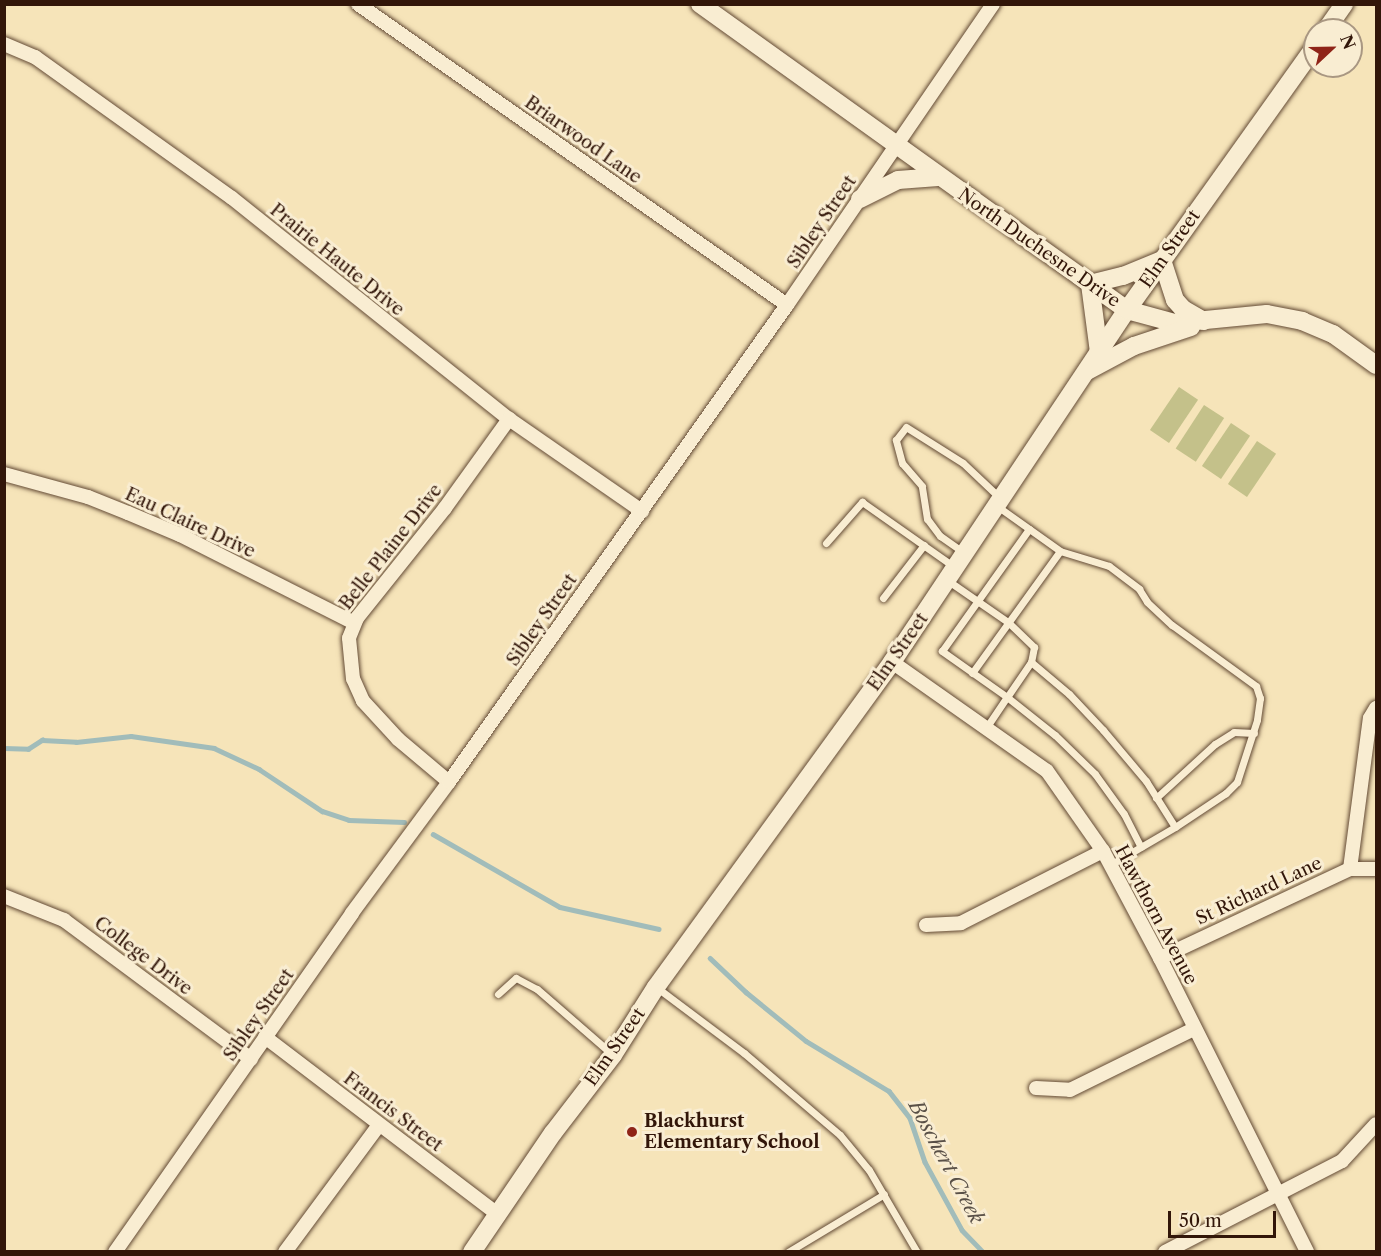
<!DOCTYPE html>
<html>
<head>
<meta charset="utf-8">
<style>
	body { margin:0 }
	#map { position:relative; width:1381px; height:1256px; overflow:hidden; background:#f6e4b9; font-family:"Libre Caslon Text",serif }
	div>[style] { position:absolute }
	.green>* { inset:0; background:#c4c18a; transform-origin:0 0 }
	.stream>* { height:4.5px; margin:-2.25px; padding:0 2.25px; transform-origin:2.25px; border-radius:2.25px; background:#a1bcba }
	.roads { filter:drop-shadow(0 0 2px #634a35) drop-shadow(0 0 2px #634a35) }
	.lane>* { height:7px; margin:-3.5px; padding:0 3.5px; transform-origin:3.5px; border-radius:3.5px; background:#f9edd2 }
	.street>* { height:14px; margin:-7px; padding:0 7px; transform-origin:7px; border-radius:7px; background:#f9edd2 }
	.secondary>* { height:18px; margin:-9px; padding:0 9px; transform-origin:9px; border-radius:9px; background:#f9edd2 }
	.dots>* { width:16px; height:16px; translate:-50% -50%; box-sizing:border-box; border:3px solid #f9edd2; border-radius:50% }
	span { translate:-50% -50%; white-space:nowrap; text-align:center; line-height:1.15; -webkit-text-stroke:6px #f9edd2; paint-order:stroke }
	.street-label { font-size:18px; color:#321609 }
	.poi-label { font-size:18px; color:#321609; font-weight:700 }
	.left { translate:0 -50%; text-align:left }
	.water-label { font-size:20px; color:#595047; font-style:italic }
	.frame { position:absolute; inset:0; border:6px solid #321609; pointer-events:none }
	.north { position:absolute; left:1303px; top:18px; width:60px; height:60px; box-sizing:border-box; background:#f9edd2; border:2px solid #a99782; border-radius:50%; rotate:68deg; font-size:16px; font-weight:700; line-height:24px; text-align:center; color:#321609 }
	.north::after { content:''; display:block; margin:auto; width:21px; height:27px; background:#8f2418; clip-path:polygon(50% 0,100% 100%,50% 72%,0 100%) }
	.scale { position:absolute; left:1168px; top:1211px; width:108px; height:27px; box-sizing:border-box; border:3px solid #321609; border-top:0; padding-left:8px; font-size:18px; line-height:21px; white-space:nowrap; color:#321609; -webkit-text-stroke:4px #f9edd2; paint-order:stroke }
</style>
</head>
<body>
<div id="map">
	<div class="green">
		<i style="left:1179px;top:387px;width:23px;height:52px;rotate:34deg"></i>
		<i style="left:1204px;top:405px;width:24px;height:52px;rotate:33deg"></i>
		<i style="left:1231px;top:423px;width:23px;height:52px;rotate:34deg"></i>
		<i style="left:1257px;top:441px;width:23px;height:52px;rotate:34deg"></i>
	</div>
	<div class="stream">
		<i style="left:4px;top:748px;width:24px;rotate:2deg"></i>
		<i style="left:28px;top:749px;width:17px;rotate:-33deg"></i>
		<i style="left:42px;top:740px;width:34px;rotate:3deg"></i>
		<i style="left:76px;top:742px;width:55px;rotate:-6.2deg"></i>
		<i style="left:131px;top:736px;width:84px;rotate:8.2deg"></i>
		<i style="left:214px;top:748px;width:50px;rotate:25deg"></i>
		<i style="left:259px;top:769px;width:76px;rotate:33.7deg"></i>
		<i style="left:322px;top:811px;width:28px;rotate:18deg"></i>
		<i style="left:349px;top:820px;width:55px;rotate:2.1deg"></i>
		<i style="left:433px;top:834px;width:146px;rotate:29.9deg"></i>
		<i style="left:560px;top:907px;width:101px;rotate:12.5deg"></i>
		<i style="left:710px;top:958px;width:50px;rotate:43.4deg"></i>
		<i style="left:746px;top:992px;width:77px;rotate:39.2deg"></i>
		<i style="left:806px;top:1041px;width:97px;rotate:31.1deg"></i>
		<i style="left:889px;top:1091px;width:34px;rotate:52deg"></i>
		<i style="left:910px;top:1118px;width:46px;rotate:71.2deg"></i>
		<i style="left:925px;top:1162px;width:77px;rotate:61.4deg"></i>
		<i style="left:962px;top:1230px;width:30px;rotate:46deg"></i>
	</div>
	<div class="roads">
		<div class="lane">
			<i style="left:997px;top:506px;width:77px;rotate:35.5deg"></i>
			<i style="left:1060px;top:551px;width:51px;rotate:17deg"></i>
			<i style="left:1109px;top:566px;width:38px;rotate:37deg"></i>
			<i style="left:1139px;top:589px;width:15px;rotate:58deg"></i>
			<i style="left:1147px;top:602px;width:34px;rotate:43deg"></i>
			<i style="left:1172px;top:625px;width:104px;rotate:36deg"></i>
			<i style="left:1256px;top:686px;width:13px;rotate:72deg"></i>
			<i style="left:1260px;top:698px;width:22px;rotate:98deg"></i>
			<i style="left:1257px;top:720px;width:65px;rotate:107.9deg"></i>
			<i style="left:1237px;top:782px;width:16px;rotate:135deg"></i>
			<i style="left:1226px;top:793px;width:61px;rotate:146.3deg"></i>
			<i style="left:1175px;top:827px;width:75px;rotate:149.7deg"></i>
			<i style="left:826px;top:543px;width:55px;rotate:-48.7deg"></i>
			<i style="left:862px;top:502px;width:111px;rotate:35.1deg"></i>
			<i style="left:963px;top:552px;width:28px;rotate:-145deg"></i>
			<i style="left:940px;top:536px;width:21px;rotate:-127deg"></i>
			<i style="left:927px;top:519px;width:33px;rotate:-99deg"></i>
			<i style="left:922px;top:486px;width:30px;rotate:-131deg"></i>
			<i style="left:902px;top:463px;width:24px;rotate:-105deg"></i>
			<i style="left:896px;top:440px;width:16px;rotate:-52deg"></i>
			<i style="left:906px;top:427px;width:67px;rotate:32.3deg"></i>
			<i style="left:963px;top:463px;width:50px;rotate:43.4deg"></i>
			<i style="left:947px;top:580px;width:75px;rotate:34.7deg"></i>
			<i style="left:1009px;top:623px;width:35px;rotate:44deg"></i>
			<i style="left:1034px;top:647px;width:15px;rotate:101deg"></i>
			<i style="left:1031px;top:662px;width:42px;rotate:124.4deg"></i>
			<i style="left:1007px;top:697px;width:61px;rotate:38.4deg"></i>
			<i style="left:1055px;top:735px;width:56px;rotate:44.3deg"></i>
			<i style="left:1095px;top:774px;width:49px;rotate:54.1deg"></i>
			<i style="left:1124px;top:814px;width:37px;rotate:63deg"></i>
			<i style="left:883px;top:598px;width:67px;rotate:-52.3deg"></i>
			<i style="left:1031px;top:662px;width:50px;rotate:40.1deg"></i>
			<i style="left:1069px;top:694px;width:50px;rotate:46.6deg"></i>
			<i style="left:1103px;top:730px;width:67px;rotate:49.9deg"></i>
			<i style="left:1146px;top:781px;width:54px;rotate:57.8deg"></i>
			<i style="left:972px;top:673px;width:150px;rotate:-54.2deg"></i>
			<i style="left:986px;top:728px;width:37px;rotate:-56deg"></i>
			<i style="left:1007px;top:697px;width:80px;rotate:-144.7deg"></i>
			<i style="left:942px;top:651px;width:150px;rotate:-54.5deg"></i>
			<i style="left:1156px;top:798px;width:80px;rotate:-42.5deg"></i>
			<i style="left:1215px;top:744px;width:22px;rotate:-32deg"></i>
			<i style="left:1234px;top:732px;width:20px;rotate:3deg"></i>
			<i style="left:656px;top:987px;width:110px;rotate:36.9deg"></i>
			<i style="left:744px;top:1053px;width:126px;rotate:40.5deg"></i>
			<i style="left:840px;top:1135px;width:45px;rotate:50.4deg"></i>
			<i style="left:869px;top:1170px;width:95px;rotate:59.7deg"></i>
			<i style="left:498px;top:994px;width:24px;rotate:-42deg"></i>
			<i style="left:516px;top:978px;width:24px;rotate:28deg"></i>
			<i style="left:537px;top:989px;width:101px;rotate:41deg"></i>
			<i style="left:788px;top:1252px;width:112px;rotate:-31.1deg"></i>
		</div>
		<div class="street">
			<i style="left:358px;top:4px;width:524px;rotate:35.05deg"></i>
			<i style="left:4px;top:44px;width:34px;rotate:23deg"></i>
			<i style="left:35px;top:57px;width:242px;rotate:35.6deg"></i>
			<i style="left:232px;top:198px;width:354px;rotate:38.6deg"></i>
			<i style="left:509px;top:419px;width:162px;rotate:34.7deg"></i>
			<i style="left:4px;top:474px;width:87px;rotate:15.3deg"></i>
			<i style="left:88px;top:497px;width:43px;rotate:21.8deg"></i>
			<i style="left:128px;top:513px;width:56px;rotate:22.9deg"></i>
			<i style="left:180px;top:535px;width:195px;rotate:26.8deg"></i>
			<i style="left:892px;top:662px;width:189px;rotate:35.1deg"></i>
			<i style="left:1047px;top:771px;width:98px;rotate:55deg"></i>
			<i style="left:1103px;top:851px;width:121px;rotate:62deg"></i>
			<i style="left:1160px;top:958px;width:329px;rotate:63.4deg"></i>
			<i style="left:449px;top:782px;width:67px;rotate:-139.9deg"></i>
			<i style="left:398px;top:739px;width:52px;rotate:-132.6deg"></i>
			<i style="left:363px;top:701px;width:24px;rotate:-114deg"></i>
			<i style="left:353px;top:679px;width:41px;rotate:-95.6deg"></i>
			<i style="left:349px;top:638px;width:22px;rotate:-68deg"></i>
			<i style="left:357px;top:618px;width:141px;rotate:-51.3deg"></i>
			<i style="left:445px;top:508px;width:110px;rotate:-54.3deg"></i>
			<i style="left:1350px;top:869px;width:152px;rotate:-82.5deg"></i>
			<i style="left:1370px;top:718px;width:12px;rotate:-59deg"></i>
			<i style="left:4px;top:896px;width:65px;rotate:21.8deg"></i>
			<i style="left:64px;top:920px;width:233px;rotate:36.6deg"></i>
			<i style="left:926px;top:925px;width:35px;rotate:-3deg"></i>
			<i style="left:961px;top:923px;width:159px;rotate:-26.9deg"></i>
			<i style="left:1160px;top:958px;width:210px;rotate:-25.1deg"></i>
			<i style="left:1350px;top:869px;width:26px"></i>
			<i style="left:265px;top:1037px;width:294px;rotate:37.3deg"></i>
			<i style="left:1036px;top:1088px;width:34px;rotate:3deg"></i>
			<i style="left:1070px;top:1090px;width:138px;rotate:-26.2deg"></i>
			<i style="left:115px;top:1252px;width:414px;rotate:-55deg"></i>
			<i style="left:352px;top:913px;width:163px;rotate:-53.5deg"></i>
			<i style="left:449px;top:782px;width:585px;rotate:-54.68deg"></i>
			<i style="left:787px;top:305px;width:365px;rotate:-55.6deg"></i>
			<i style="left:285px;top:1252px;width:158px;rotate:-53.5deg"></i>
			<i style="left:1165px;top:1252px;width:199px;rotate:-27.2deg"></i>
			<i style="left:1342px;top:1161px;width:50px;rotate:-47.4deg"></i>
		</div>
		<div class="secondary">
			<i style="left:700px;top:4px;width:525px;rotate:35.63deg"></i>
			<i style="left:1127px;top:310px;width:50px;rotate:15.2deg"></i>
			<i style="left:1175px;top:323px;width:92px;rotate:-5.6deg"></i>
			<i style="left:1267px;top:314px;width:36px;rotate:11deg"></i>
			<i style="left:1302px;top:321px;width:34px;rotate:23deg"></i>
			<i style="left:1333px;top:334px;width:53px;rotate:35.8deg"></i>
			<i style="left:1326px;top:30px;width:32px;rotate:-55deg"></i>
			<i style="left:860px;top:199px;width:42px;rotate:-26.6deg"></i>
			<i style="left:898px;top:180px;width:40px;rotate:-4.3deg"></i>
			<i style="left:1090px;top:284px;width:34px;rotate:-14deg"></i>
			<i style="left:1123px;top:276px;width:42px;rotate:-22.3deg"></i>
			<i style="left:1162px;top:260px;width:42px;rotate:72deg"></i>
			<i style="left:1175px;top:300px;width:12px;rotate:48deg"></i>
			<i style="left:1183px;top:309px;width:24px;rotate:30deg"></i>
			<i style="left:1090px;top:284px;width:69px;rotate:82.5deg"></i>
			<i style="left:1087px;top:371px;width:53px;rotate:-28deg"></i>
			<i style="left:1134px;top:346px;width:60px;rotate:-18.4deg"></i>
			<i style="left:472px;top:1252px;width:144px;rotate:-55.8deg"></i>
			<i style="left:553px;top:1133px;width:98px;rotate:-52.4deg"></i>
			<i style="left:613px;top:1055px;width:80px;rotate:-57.7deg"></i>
			<i style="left:656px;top:987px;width:402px;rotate:-54deg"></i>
			<i style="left:892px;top:662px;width:423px;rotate:-56.3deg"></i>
			<i style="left:1127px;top:310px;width:324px;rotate:-54.5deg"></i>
		</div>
	</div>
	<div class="dots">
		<i style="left:632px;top:1132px;background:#8f2418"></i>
	</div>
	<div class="street-label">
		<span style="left:583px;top:140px;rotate:35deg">Briarwood Lane</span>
		<span style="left:822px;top:222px;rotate:-56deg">Sibley Street</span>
		<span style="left:1039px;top:248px;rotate:35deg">North Duchesne Drive</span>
		<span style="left:1170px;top:249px;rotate:-55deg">Elm Street</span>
		<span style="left:337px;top:260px;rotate:39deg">Prairie Haute Drive</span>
		<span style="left:190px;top:523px;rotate:25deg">Eau Claire Drive</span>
		<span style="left:391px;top:547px;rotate:-52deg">Belle Plaine Drive</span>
		<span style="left:542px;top:620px;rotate:-55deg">Sibley Street</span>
		<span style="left:898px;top:652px;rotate:-55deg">Elm Street</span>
		<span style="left:1259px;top:891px;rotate:-25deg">St Richard Lane</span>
		<span style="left:1156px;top:915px;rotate:62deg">Hawthorn Avenue</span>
		<span style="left:143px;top:956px;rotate:37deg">College Drive</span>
		<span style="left:259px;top:1015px;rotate:-55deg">Sibley Street</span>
		<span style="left:615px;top:1047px;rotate:-55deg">Elm Street</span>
		<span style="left:393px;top:1112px;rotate:37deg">Francis Street</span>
	</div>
	<div class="poi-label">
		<span class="left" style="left:644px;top:1132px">Blackhurst<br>Elementary School</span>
	</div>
	<div class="water-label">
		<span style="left:946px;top:1162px;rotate:62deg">Boschert Creek</span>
	</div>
	<div class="frame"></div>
	<div class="north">N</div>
	<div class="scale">50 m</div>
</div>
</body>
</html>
